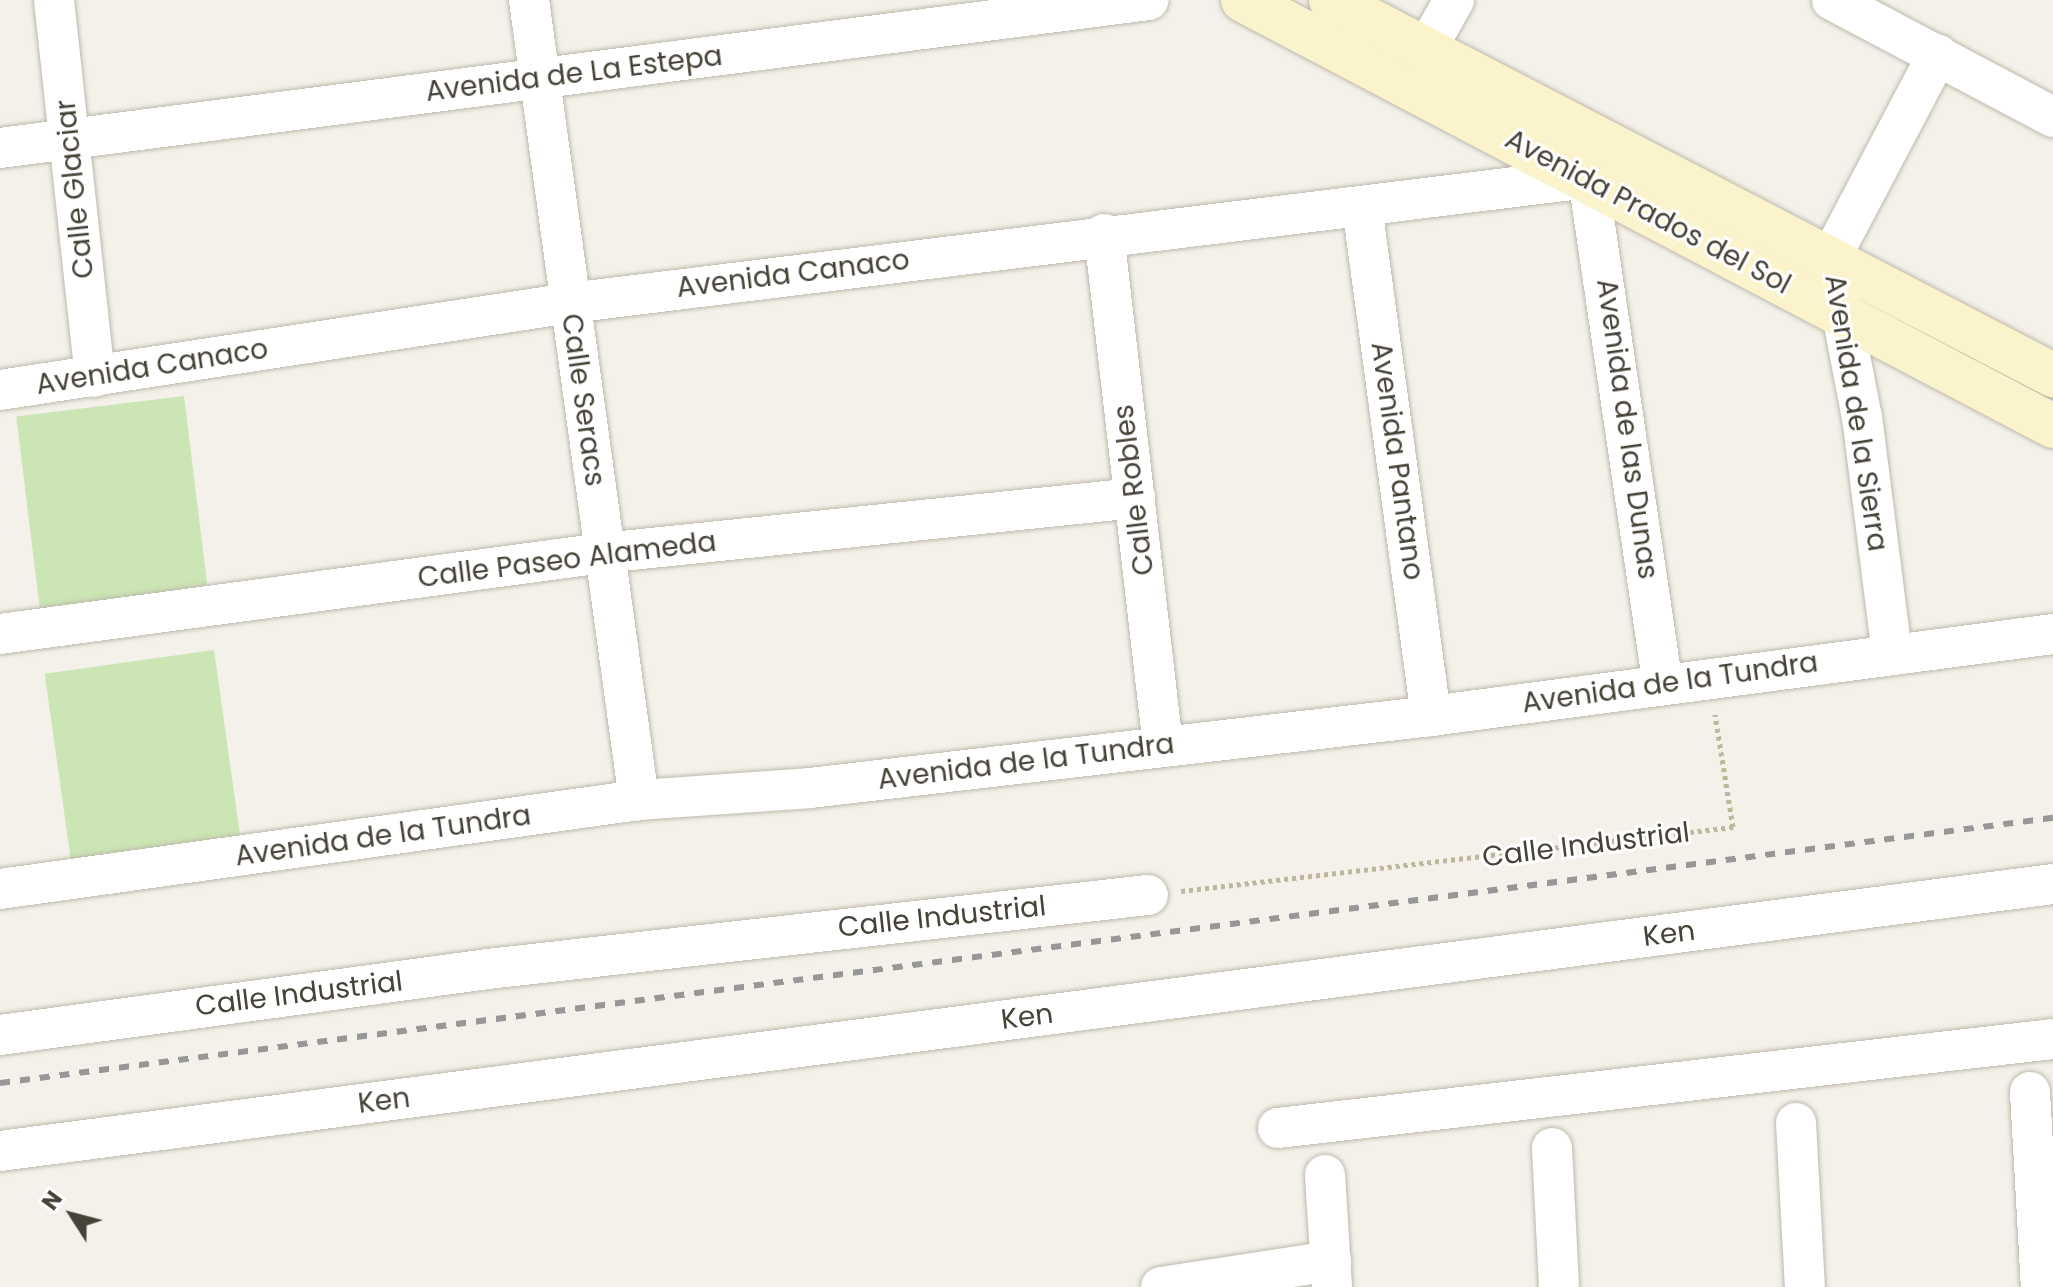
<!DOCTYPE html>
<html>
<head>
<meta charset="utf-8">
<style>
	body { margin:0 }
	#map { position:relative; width:2053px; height:1287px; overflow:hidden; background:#f3f1e9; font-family:Poppins,sans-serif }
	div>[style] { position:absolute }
	.green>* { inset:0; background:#cbe5b4; transform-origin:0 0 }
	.path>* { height:5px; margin-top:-2.5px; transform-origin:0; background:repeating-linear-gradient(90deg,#bfb69e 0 4px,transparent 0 8px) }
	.roads { filter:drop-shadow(0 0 2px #beb9ac) drop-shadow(0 0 2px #beb9ac) }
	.street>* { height:40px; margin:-20px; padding:0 20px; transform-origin:20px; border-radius:20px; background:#fff }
	.secondary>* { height:44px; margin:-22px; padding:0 22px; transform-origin:22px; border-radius:22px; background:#fbf3cb }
	.rail>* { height:6px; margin-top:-3px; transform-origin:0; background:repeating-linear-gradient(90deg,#979797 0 10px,transparent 0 20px) }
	span { translate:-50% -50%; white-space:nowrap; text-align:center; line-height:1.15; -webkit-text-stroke:6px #fff; paint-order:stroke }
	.street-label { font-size:28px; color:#464238 }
	.north { position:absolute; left:32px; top:1175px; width:80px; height:80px; -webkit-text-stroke:6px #fff; paint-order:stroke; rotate:306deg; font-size:22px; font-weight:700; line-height:32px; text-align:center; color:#464238 }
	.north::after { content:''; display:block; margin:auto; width:28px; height:36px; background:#464238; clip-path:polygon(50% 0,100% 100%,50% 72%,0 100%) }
</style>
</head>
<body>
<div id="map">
	<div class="green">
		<i style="left:184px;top:396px;width:196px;height:169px;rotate:83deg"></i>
		<i style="left:214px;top:650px;width:194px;height:171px;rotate:82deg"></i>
	</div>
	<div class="path">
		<i style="left:1181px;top:891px;width:556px;rotate:-6.61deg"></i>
		<i style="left:1733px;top:827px;width:114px;rotate:-99.1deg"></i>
	</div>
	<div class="roads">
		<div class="street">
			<i style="left:54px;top:0;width:379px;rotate:83.8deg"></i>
			<i style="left:529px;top:0;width:808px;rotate:82.17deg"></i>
			<i style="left:1832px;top:0;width:250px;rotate:27.9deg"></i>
			<i style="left:1427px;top:48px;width:55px;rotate:-60.6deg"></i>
			<i style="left:0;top:148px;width:1158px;rotate:-7.34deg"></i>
			<i style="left:1588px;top:178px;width:507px;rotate:81.61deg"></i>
			<i style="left:1362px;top:206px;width:515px;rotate:82.3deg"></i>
			<i style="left:1104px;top:234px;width:515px;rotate:83.43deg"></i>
			<i style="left:0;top:390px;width:577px;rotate:-8.68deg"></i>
			<i style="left:570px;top:303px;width:1026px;rotate:-7deg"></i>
			<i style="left:0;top:634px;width:608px;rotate:-7.65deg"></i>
			<i style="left:603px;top:553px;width:535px;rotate:-5.9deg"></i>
			<i style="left:1892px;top:654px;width:238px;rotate:-97.2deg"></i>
			<i style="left:1862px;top:418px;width:164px;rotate:-100.9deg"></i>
			<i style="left:1831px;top:257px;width:229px;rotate:-62.2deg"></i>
			<i style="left:0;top:889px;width:645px;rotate:-7.93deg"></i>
			<i style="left:639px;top:800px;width:171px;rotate:-4deg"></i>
			<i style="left:810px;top:788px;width:625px;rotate:-6.61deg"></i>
			<i style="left:1431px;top:716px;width:627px;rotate:-7.51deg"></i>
			<i style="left:0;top:1035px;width:492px;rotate:-7.7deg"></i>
			<i style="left:488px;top:969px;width:664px;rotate:-6.4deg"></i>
			<i style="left:2030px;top:1092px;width:195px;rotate:86.8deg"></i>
			<i style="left:1796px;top:1123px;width:164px;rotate:86.9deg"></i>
			<i style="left:1278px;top:1128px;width:780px;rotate:-6.55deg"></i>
			<i style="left:1552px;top:1148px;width:139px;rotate:87.1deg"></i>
			<i style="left:0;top:1151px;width:2070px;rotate:-7.41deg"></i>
			<i style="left:1325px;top:1175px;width:112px;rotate:86.4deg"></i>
			<i style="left:1161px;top:1287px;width:172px;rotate:-8.7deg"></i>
		</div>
		<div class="secondary">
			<i style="left:1243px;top:0;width:915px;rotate:27.74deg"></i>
			<i style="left:1331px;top:0;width:814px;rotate:27.45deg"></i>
		</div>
	</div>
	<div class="rail">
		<i style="left:0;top:1083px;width:2070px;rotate:-7.36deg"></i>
	</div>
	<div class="street-label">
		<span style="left:574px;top:74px;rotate:-7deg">Avenida de La Estepa</span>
		<span style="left:75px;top:189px;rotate:-96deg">Calle Glaciar</span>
		<span style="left:1648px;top:212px;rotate:28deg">Avenida Prados del Sol</span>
		<span style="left:793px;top:274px;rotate:-7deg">Avenida Canaco</span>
		<span style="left:152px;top:367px;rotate:-9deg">Avenida Canaco</span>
		<span style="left:583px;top:400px;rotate:82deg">Calle Seracs</span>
		<span style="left:1856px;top:413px;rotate:81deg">Avenida de la Sierra</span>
		<span style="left:1627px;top:429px;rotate:82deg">Avenida de las Dunas</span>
		<span style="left:1397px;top:461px;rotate:82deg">Avenida Pantano</span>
		<span style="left:1134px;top:490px;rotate:-97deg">Calle Robles</span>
		<span style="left:567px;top:560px;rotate:-7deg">Calle Paseo Alameda</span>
		<span style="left:1670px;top:683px;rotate:-8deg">Avenida de la Tundra</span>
		<span style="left:1026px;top:762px;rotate:-7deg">Avenida de la Tundra</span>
		<span style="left:383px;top:836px;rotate:-8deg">Avenida de la Tundra</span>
		<span style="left:1586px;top:845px;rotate:-7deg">Calle Industrial</span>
		<span style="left:942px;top:917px;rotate:-6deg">Calle Industrial</span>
		<span style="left:1669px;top:934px;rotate:-7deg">Ken</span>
		<span style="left:299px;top:994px;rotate:-7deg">Calle Industrial</span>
		<span style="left:1027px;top:1017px;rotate:-7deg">Ken</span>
		<span style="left:384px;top:1101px;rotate:-7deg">Ken</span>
	</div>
	<div class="north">N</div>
</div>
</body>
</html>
